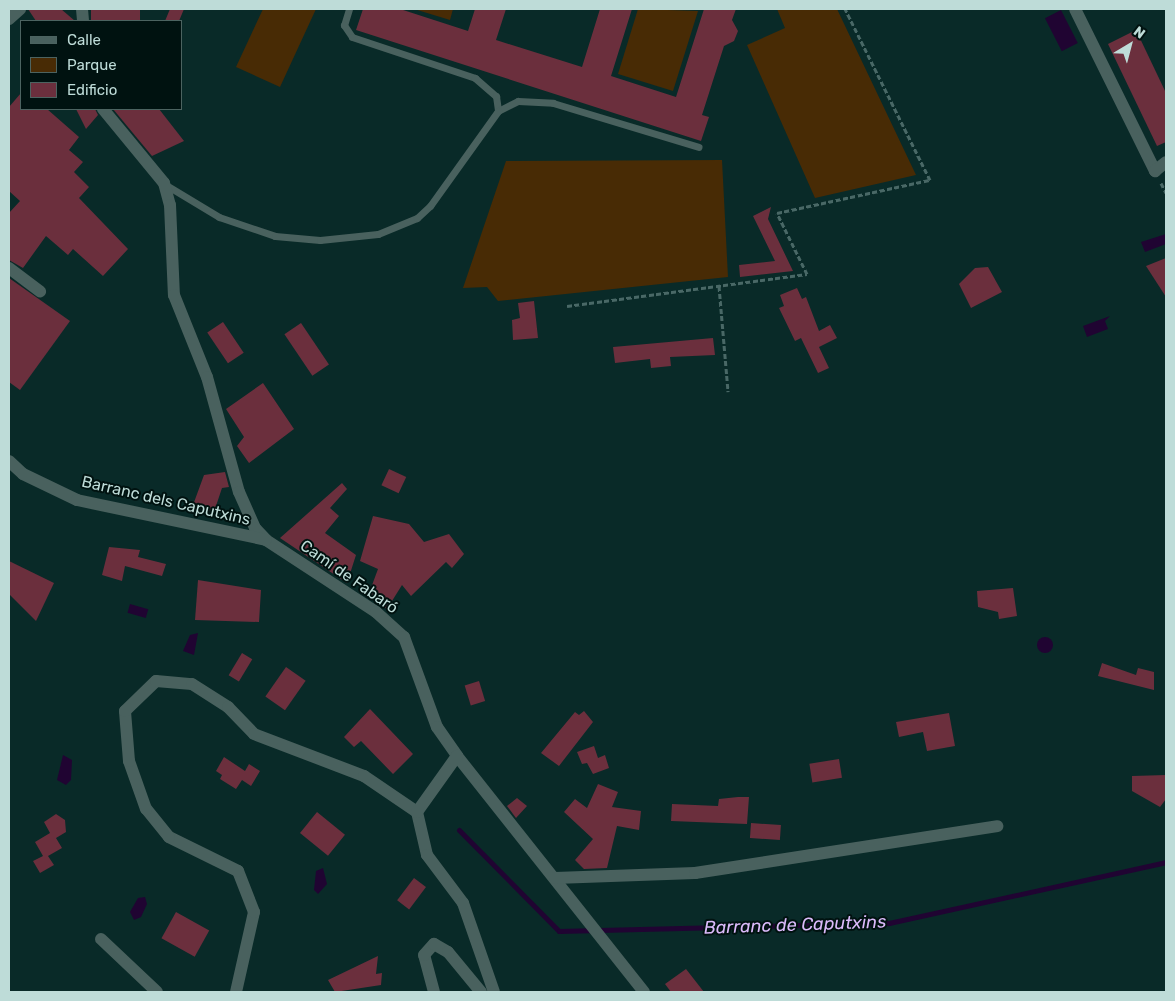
<!DOCTYPE html>
<html>
<head>
<meta charset="utf-8">
<style>
	body { margin:0 }
	#map { position:relative; width:1175px; height:1001px; overflow:hidden; background:#092a28; font-family:Rubik,sans-serif }
	div>[style] { position:absolute }
	.green>* { inset:0; background:#482b05 }
	.water>* { inset:0; background:#200432; transform-origin:0 0 }
	.round { border-radius:50% }
	.stream>* { height:5px; margin:-2.5px; padding:0 2.5px; transform-origin:2.5px; border-radius:2.5px; background:#200432 }
	.building>* { inset:0; background:#6b2f3d; transform-origin:0 0 }
	.path>* { height:3px; margin-top:-1.5px; transform-origin:0; background:repeating-linear-gradient(90deg,#496866 0 5px,transparent 0 7.5px) }
	.service>* { height:7px; margin:-3.5px; padding:0 3.5px; transform-origin:3.5px; border-radius:3.5px; background:#49615e }
	.minor>* { height:12px; margin:-6px; padding:0 6px; transform-origin:6px; border-radius:6px; background:#49615e }
	span { translate:-50% -50%; white-space:nowrap; text-align:center; line-height:1.15; -webkit-text-stroke:4px #001210; paint-order:stroke }
	.street-label { font-size:16px; color:#bedcd8 }
	.water-label { font-size:18px; color:#dbbafa; font-style:italic }
	.frame { position:absolute; inset:0; border:10px solid #bedcd8; pointer-events:none }
	.legend { position:absolute; left:20px; top:20px; width:162px; height:90px; box-sizing:border-box; background:#001210; border:1px solid #4c6360; margin:0; padding:6px 9px; list-style:none; font-size:15px; color:#bedcd8 }
	.legend li { display:flex; align-items:center; gap:10px; height:25px }
	.legend b { width:25px; border:1px solid #4c6360 }
	.north { position:absolute; left:1105px; top:20px; width:50px; height:50px; -webkit-text-stroke:4px #001210; paint-order:stroke; rotate:37deg; font-size:14px; font-weight:700; line-height:20px; text-align:center; color:#bedcd8 }
	.north::after { content:''; display:block; margin:auto; width:18px; height:22px; background:#bedcd8; clip-path:polygon(50% 0,100% 100%,50% 72%,0 100%) }
</style>
</head>
<body>
<div id="map">
	<div class="green">
		<i style="clip-path:polygon(263px 9px,316px 9px,280px 87px,236px 67px)"></i>
		<i style="clip-path:polygon(414px 9px,453px 9px,450px 20px)"></i>
		<i style="clip-path:polygon(638px 9px,698px 11px,673px 91px,618px 74px)"></i>
		<i style="clip-path:polygon(777px 9px,837px 9px,916px 175px,815px 198px,747px 45px,785px 28px)"></i>
		<i style="clip-path:polygon(722px 160px,728px 277px,498px 301px,487px 287px,463px 288px,506px 161px)"></i>
	</div>
	<div class="water">
		<i style="left:1061px;top:10px;width:37px;height:18px;rotate:63deg"></i>
		<i style="clip-path:polygon(1166px 234px,1166px 244px,1145px 252px,1141px 242px)"></i>
		<i style="clip-path:polygon(1110px 316px,1105px 321px,1108px 329px,1087px 337px,1083px 326px)"></i>
		<i style="left:130px;top:604px;width:19px;height:9px;rotate:16deg"></i>
		<i style="clip-path:polygon(198px 633px,194px 655px,183px 651px,190px 635px)"></i>
		<i class="round" style="left:1037px;top:637px;width:16px;height:16px"></i>
		<i style="clip-path:polygon(63px 755px,72px 760px,71px 780px,66px 785px,57px 780px)"></i>
		<i style="clip-path:polygon(323px 868px,327px 884px,318px 894px,314px 890px,316px 871px)"></i>
		<i style="clip-path:polygon(138px 898px,145px 897px,147px 904px,141px 917px,134px 920px,130px 912px)"></i>
	</div>
	<div class="stream">
		<i style="left:459px;top:830px;width:142px;rotate:45.3deg"></i>
		<i style="left:559px;top:931px;width:330px;rotate:-1.4deg"></i>
		<i style="left:889px;top:923px;width:284px;rotate:-12.4deg"></i>
	</div>
	<div class="building">
		<i style="clip-path:polygon(28px 9px,61px 9px,75px 21px,36px 21px)"></i>
		<i style="left:91px;top:9px;width:49px;height:12px"></i>
		<i style="clip-path:polygon(170px 9px,184px 9px,179px 21px,165px 21px)"></i>
		<i style="clip-path:polygon(363px 9px,400px 9px,468px 31px,475px 9px,506px 9px,496px 40px,582px 67px,600px 9px,632px 9px,611px 76px,676px 97px,704px 9px,736px 9px,732px 20px,738px 31px,734px 41px,724px 46px,702px 115px,709px 117px,701px 141px,356px 30px)"></i>
		<i style="clip-path:polygon(1136px 30px,1166px 93px,1166px 142px,1157px 146px,1108px 44px)"></i>
		<i style="clip-path:polygon(21px 93px,21px 109px,47px 109px,79px 137px,69px 150px,83px 162px,74px 172px,89px 187px,79px 198px,128px 249px,103px 276px,73px 249px,68px 255px,46px 236px,23px 268px,9px 260px,9px 213px,20px 201px,9px 191px,9px 107px)"></i>
		<i style="clip-path:polygon(76px 109px,95px 109px,98px 115px,86px 129px)"></i>
		<i style="clip-path:polygon(113px 109px,159px 109px,184px 141px,152px 156px)"></i>
		<i style="clip-path:polygon(771px 207px,768px 219px,793px 271px,740px 277px,739px 265px,775px 261px,753px 216px)"></i>
		<i style="clip-path:polygon(1166px 258px,1166px 297px,1146px 266px)"></i>
		<i style="clip-path:polygon(988px 267px,1002px 292px,971px 308px,959px 284px,975px 268px)"></i>
		<i style="clip-path:polygon(9px 278px,70px 321px,20px 390px,9px 382px)"></i>
		<i style="clip-path:polygon(797px 288px,802px 299px,806px 297px,819px 331px,830px 325px,837px 338px,819px 347px,829px 368px,818px 373px,801px 338px,795px 341px,779px 308px,784px 306px,780px 295px)"></i>
		<i style="clip-path:polygon(534px 301px,538px 338px,513px 340px,512px 320px,520px 318px,518px 303px)"></i>
		<i style="left:223px;top:322px;width:37px;height:19px;rotate:56deg"></i>
		<i style="left:301px;top:323px;width:50px;height:20px;rotate:56deg"></i>
		<i style="clip-path:polygon(713px 338px,715px 355px,670px 357px,671px 366px,651px 368px,650px 359px,615px 363px,613px 347px)"></i>
		<i style="clip-path:polygon(263px 383px,294px 429px,249px 463px,237px 446px,244px 437px,226px 409px)"></i>
		<i style="left:389px;top:469px;width:19px;height:18px;rotate:25deg"></i>
		<i style="clip-path:polygon(225px 472px,229px 487px,222px 488px,214px 512px,193px 505px,204px 475px)"></i>
		<i style="clip-path:polygon(342px 483px,347px 489px,330px 508px,339px 516px,325px 533px,356px 555px,347px 583px,280px 538px)"></i>
		<i style="clip-path:polygon(373px 516px,409px 524px,424px 542px,449px 534px,464px 554px,452px 568px,446px 562px,411px 596px,402px 585px,387px 609px,368px 596px,378px 569px,360px 561px)"></i>
		<i style="clip-path:polygon(109px 547px,140px 550px,138px 557px,166px 564px,162px 576px,125px 566px,122px 581px,102px 575px)"></i>
		<i style="clip-path:polygon(9px 561px,54px 583px,36px 621px,9px 594px)"></i>
		<i style="clip-path:polygon(198px 580px,261px 590px,259px 622px,195px 620px)"></i>
		<i style="clip-path:polygon(1013px 588px,1017px 616px,999px 619px,998px 612px,978px 607px,977px 591px)"></i>
		<i style="left:242px;top:653px;width:12px;height:26px;rotate:31deg"></i>
		<i style="clip-path:polygon(1102px 663px,1136px 675px,1138px 668px,1154px 672px,1154px 690px,1098px 676px)"></i>
		<i style="left:286px;top:667px;width:24px;height:36px;rotate:35deg"></i>
		<i style="left:479px;top:681px;width:21px;height:15px;rotate:73deg"></i>
		<i style="clip-path:polygon(370px 709px,413px 754px,393px 774px,361px 741px,354px 747px,344px 737px)"></i>
		<i style="clip-path:polygon(584px 711px,593px 722px,559px 766px,541px 753px,575px 712px,579px 715px)"></i>
		<i style="clip-path:polygon(949px 713px,955px 746px,927px 751px,923px 732px,899px 737px,896px 722px)"></i>
		<i style="clip-path:polygon(594px 746px,598px 758px,605px 755px,609px 768px,593px 774px,587px 763px,582px 764px,577px 752px)"></i>
		<i style="clip-path:polygon(224px 757px,245px 771px,249px 764px,260px 771px,251px 786px,242px 780px,236px 789px,220px 779px,222px 775px,216px 771px)"></i>
		<i style="left:839px;top:759px;width:19px;height:30px;rotate:81deg"></i>
		<i style="clip-path:polygon(1166px 775px,1166px 799px,1160px 807px,1132px 791px,1132px 776px)"></i>
		<i style="clip-path:polygon(598px 784px,618px 792px,612px 807px,641px 811px,639px 830px,617px 826px,607px 868px,584px 869px,575px 860px,593px 839px,564px 812px,575px 799px,587px 808px)"></i>
		<i style="clip-path:polygon(738px 797px,749px 797px,747px 824px,671px 821px,672px 804px,718px 806px,719px 799px)"></i>
		<i style="clip-path:polygon(517px 798px,527px 806px,516px 818px,507px 806px)"></i>
		<i style="left:317px;top:812px;width:36px;height:27px;rotate:39deg"></i>
		<i style="clip-path:polygon(56px 814px,65px 820px,66px 832px,56px 838px,62px 848px,48px 856px,54px 865px,40px 873px,33px 861px,43px 856px,35px 842px,50px 833px,44px 822px)"></i>
		<i style="left:751px;top:823px;width:30px;height:15px;rotate:4deg"></i>
		<i style="left:414px;top:878px;width:15px;height:28px;rotate:37deg"></i>
		<i style="left:176px;top:912px;width:38px;height:30px;rotate:29deg"></i>
		<i style="clip-path:polygon(378px 956px,376px 974px,382px 973px,381px 985px,335px 992px,328px 980px)"></i>
		<i style="clip-path:polygon(686px 969px,704px 992px,671px 992px,665px 984px)"></i>
	</div>
	<div class="path">
		<i style="left:1161px;top:183px;width:11px;rotate:63deg"></i>
		<i style="left:719px;top:286px;width:106px;rotate:85.1deg"></i>
		<i style="left:567px;top:306px;width:242px;rotate:-7.6deg"></i>
		<i style="left:807px;top:274px;width:68px;rotate:-116.2deg"></i>
		<i style="left:777px;top:213px;width:157px;rotate:-12.2deg"></i>
		<i style="left:930px;top:180px;width:191px;rotate:-116.4deg"></i>
	</div>
	<div class="service">
		<i style="left:349px;top:9px;width:17px;rotate:107deg"></i>
		<i style="left:344px;top:25px;width:14px;rotate:56deg"></i>
		<i style="left:352px;top:37px;width:130px;rotate:18.4deg"></i>
		<i style="left:475px;top:78px;width:28px;rotate:41deg"></i>
		<i style="left:496px;top:96px;width:15px;rotate:82deg"></i>
		<i style="left:498px;top:111px;width:22px;rotate:-27deg"></i>
		<i style="left:518px;top:101px;width:35px;rotate:3deg"></i>
		<i style="left:553px;top:103px;width:152px;rotate:16.8deg"></i>
		<i style="left:166px;top:185px;width:62px;rotate:31.1deg"></i>
		<i style="left:219px;top:217px;width:59px;rotate:18.7deg"></i>
		<i style="left:275px;top:236px;width:45px;rotate:5.1deg"></i>
		<i style="left:320px;top:240px;width:58px;rotate:-5.9deg"></i>
		<i style="left:378px;top:234px;width:42px;rotate:-22.3deg"></i>
		<i style="left:417px;top:218px;width:18px;rotate:-43deg"></i>
		<i style="left:430px;top:206px;width:117px;rotate:-54.4deg"></i>
	</div>
	<div class="minor">
		<i style="left:82px;top:9px;width:12px;rotate:85deg"></i>
		<i style="left:1075px;top:9px;width:181px;rotate:63.7deg"></i>
		<i style="left:1155px;top:171px;width:14px;rotate:-39deg"></i>
		<i style="left:9px;top:19px;width:15px;rotate:-42deg"></i>
		<i style="left:103px;top:109px;width:96px;rotate:50.5deg"></i>
		<i style="left:164px;top:183px;width:23px;rotate:75deg"></i>
		<i style="left:170px;top:205px;width:90px;rotate:87.5deg"></i>
		<i style="left:174px;top:295px;width:88px;rotate:68.1deg"></i>
		<i style="left:207px;top:377px;width:119px;rotate:74.5deg"></i>
		<i style="left:239px;top:492px;width:39px;rotate:66deg"></i>
		<i style="left:255px;top:528px;width:16px;rotate:47deg"></i>
		<i style="left:266px;top:540px;width:131px;rotate:33.2deg"></i>
		<i style="left:376px;top:612px;width:38px;rotate:42deg"></i>
		<i style="left:404px;top:637px;width:96px;rotate:69.9deg"></i>
		<i style="left:437px;top:727px;width:35px;rotate:55deg"></i>
		<i style="left:457px;top:756px;width:301px;rotate:51.6deg"></i>
		<i style="left:9px;top:268px;width:39px;rotate:37deg"></i>
		<i style="left:9px;top:461px;width:19px;rotate:43deg"></i>
		<i style="left:23px;top:474px;width:60px;rotate:25.7deg"></i>
		<i style="left:77px;top:500px;width:193px;rotate:11.9deg"></i>
		<i style="left:417px;top:812px;width:44px;rotate:76.9deg"></i>
		<i style="left:427px;top:855px;width:60px;rotate:53.1deg"></i>
		<i style="left:463px;top:903px;width:94px;rotate:70.8deg"></i>
		<i style="left:555px;top:878px;width:140px;rotate:-2deg"></i>
		<i style="left:695px;top:873px;width:306px;rotate:-8.8deg"></i>
		<i style="left:101px;top:939px;width:77px;rotate:43.4deg"></i>
		<i style="left:236px;top:992px;width:82px;rotate:-77.3deg"></i>
		<i style="left:254px;top:912px;width:44px;rotate:-111.3deg"></i>
		<i style="left:238px;top:871px;width:77px;rotate:-153.8deg"></i>
		<i style="left:169px;top:837px;width:36px;rotate:-129deg"></i>
		<i style="left:146px;top:809px;width:51px;rotate:-109.5deg"></i>
		<i style="left:129px;top:761px;width:50px;rotate:-94.6deg"></i>
		<i style="left:125px;top:711px;width:43px;rotate:-44.1deg"></i>
		<i style="left:156px;top:681px;width:36px;rotate:5deg"></i>
		<i style="left:192px;top:684px;width:43px;rotate:32.6deg"></i>
		<i style="left:228px;top:707px;width:37px;rotate:46deg"></i>
		<i style="left:254px;top:734px;width:118px;rotate:20.9deg"></i>
		<i style="left:364px;top:776px;width:64px;rotate:34.2deg"></i>
		<i style="left:417px;top:812px;width:69px;rotate:-54.5deg"></i>
		<i style="left:434px;top:992px;width:38px;rotate:-105deg"></i>
		<i style="left:424px;top:955px;width:15px;rotate:-48deg"></i>
		<i style="left:434px;top:944px;width:16px;rotate:30deg"></i>
		<i style="left:448px;top:952px;width:52px;rotate:50.5deg"></i>
	</div>
	<div class="street-label">
		<span style="left:166px;top:501px;rotate:13deg">Barranc dels Caputxins</span>
		<span style="left:349px;top:577px;rotate:35deg">Camí de Fabaró</span>
	</div>
	<div class="water-label">
		<span style="left:795px;top:925px;rotate:-2deg">Barranc de Caputxins</span>
	</div>
	<div class="frame"></div>
	<ul class="legend">
	<li><b style="height:6px;background:#49615e"></b>Calle</li>
	<li><b style="height:14px;background:#482b05"></b>Parque</li>
	<li><b style="height:14px;background:#6b2f3d"></b>Edificio</li>
	</ul>
	<div class="north">N</div>
</div>
</body>
</html>
